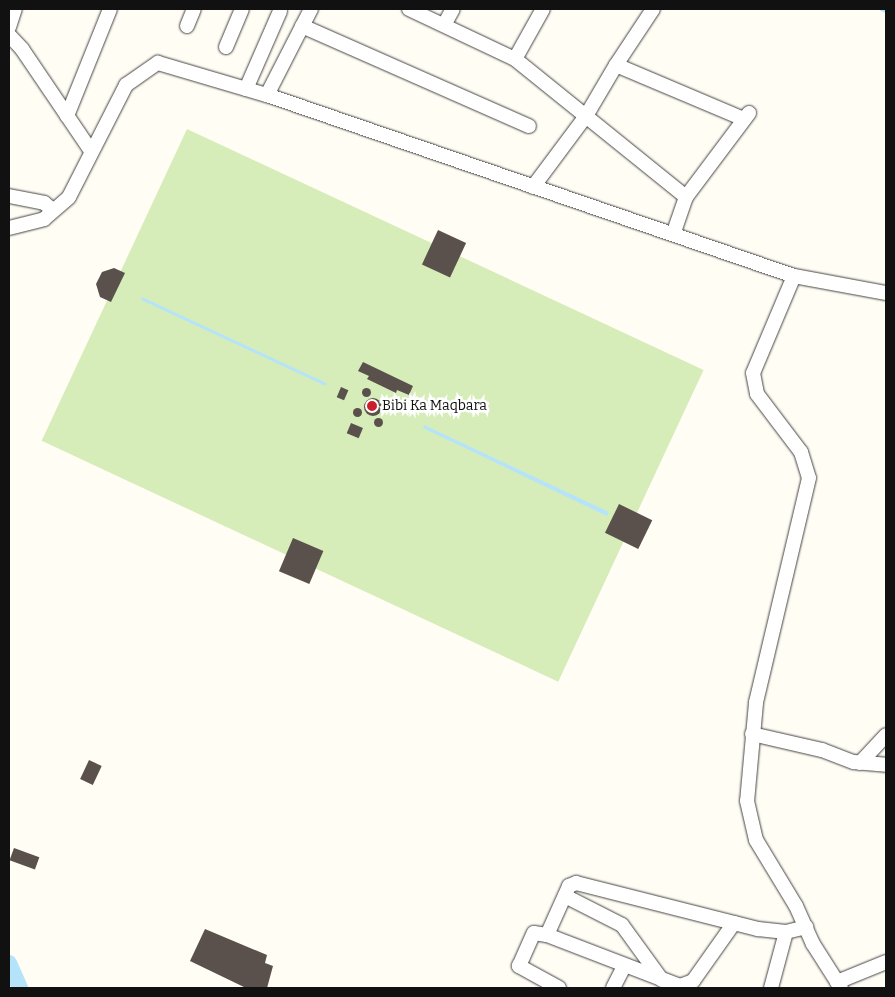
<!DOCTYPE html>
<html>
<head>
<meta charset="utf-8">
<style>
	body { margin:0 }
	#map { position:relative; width:895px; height:997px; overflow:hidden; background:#fffdf4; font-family:Bitter,serif }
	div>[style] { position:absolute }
	.green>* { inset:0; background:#d6edba; transform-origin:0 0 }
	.water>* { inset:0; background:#b5e3fa; transform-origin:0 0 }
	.stream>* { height:2.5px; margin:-1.25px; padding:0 1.25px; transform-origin:1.25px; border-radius:1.25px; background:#b5e3fa }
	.river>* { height:16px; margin:-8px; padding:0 8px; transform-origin:8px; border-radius:8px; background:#b5e3fa }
	.building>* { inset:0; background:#5a514c; transform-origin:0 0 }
	.round { border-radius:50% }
	.roads { filter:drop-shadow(0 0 1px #444) drop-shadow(0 0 1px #444) }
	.minor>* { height:14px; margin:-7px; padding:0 7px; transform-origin:7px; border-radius:7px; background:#fff }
	.dots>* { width:14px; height:14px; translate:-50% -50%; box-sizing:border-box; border:2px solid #fff; border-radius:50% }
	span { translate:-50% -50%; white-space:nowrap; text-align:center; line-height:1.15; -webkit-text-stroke:5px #fff; paint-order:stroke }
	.poi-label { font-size:14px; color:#111 }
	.left { translate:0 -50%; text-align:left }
	.frame { position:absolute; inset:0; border:10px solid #111; pointer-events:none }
</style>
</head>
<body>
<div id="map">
	<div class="green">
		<i style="left:187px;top:129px;width:570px;height:344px;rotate:25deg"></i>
	</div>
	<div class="water">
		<i style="left:142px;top:297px;width:204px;height:3px;rotate:25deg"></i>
		<i style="clip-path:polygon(424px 425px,609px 512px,607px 516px,423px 428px)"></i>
	</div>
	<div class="stream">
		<i style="left:881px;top:9px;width:5px;rotate:22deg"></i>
	</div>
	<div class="river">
		<i style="left:9px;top:963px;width:27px;rotate:66deg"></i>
	</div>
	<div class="building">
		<i style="left:438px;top:230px;width:31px;height:38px;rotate:25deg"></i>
		<i style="clip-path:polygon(114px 268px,125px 273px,111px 302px,100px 297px,96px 284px,102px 272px)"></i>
		<i style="clip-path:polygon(363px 362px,413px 386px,409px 395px,397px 390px,396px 393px,367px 379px,369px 376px,358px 371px)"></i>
		<i style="left:341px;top:387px;width:8px;height:11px;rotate:23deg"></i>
		<i class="round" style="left:361.5px;top:387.5px;width:9px;height:9px"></i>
		<i class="round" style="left:364px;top:398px;width:18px;height:18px"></i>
		<i class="round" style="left:352.5px;top:407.5px;width:9px;height:9px"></i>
		<i class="round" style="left:373.5px;top:417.5px;width:9px;height:9px"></i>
		<i style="left:351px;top:423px;width:13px;height:11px;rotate:23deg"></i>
		<i style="left:619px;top:504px;width:37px;height:32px;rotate:26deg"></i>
		<i style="left:293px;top:538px;width:33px;height:36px;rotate:23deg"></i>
		<i style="left:89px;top:760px;width:14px;height:21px;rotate:25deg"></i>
		<i style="left:14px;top:848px;width:27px;height:13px;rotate:20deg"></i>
		<i style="clip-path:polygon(205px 929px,267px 955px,265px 963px,273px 966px,267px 988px,246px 988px,190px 961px)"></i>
	</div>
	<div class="roads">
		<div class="minor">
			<i style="left:409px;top:9px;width:117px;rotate:25.3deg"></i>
			<i style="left:515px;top:59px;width:220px;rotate:38.9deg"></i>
			<i style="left:686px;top:197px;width:39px;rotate:109deg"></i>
			<i style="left:444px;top:25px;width:18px;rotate:-61deg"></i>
			<i style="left:187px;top:26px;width:18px;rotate:-68deg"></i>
			<i style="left:302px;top:26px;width:248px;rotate:23.8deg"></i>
			<i style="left:9px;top:27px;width:19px;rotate:-72deg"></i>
			<i style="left:9px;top:35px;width:19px;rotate:47deg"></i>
			<i style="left:22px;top:49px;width:123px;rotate:55.9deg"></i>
			<i style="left:226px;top:47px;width:41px;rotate:-67.2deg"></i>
			<i style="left:515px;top:59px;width:57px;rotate:-60.8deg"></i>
			<i style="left:616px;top:65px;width:139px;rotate:22.9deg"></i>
			<i style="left:246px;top:89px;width:85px;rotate:-66.4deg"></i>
			<i style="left:267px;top:95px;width:97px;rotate:-62.9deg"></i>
			<i style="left:67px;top:116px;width:115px;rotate:-68.1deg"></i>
			<i style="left:533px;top:187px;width:89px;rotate:-53.3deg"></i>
			<i style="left:586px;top:116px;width:59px;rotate:-59.5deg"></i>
			<i style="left:616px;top:65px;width:67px;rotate:-56.5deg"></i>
			<i style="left:9px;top:196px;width:36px;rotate:11deg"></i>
			<i style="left:44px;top:203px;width:11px;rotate:38deg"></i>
			<i style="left:686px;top:197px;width:105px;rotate:-53.1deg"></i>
			<i style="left:9px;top:228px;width:36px;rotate:-14deg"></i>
			<i style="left:44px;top:219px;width:33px;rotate:-41deg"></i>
			<i style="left:69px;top:197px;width:126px;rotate:-63deg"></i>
			<i style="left:126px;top:85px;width:39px;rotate:-35deg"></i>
			<i style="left:158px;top:63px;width:114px;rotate:16.4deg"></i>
			<i style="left:267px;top:95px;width:557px;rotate:18.96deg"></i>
			<i style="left:794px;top:276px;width:94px;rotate:10.5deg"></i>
			<i style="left:794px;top:276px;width:105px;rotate:112.9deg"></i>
			<i style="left:753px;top:373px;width:21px;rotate:79deg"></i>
			<i style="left:757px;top:394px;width:73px;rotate:52.8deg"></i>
			<i style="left:801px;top:452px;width:27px;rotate:73deg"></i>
			<i style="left:809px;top:478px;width:231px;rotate:103.3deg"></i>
			<i style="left:756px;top:703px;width:98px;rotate:95.2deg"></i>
			<i style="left:747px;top:801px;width:40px;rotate:77deg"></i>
			<i style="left:756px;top:840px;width:77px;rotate:58.8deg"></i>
			<i style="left:796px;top:906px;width:42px;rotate:65.9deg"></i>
			<i style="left:813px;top:944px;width:52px;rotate:57.5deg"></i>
			<i style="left:752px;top:734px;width:72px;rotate:12.9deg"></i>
			<i style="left:822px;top:750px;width:34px;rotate:21deg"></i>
			<i style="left:854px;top:762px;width:32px;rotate:5deg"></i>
			<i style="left:860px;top:763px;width:38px;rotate:-47deg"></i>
			<i style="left:565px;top:896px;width:64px;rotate:27deg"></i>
			<i style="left:622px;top:925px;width:68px;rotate:54deg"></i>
			<i style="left:547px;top:935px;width:54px;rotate:-65.8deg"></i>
			<i style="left:569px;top:886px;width:8px;rotate:-23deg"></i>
			<i style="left:576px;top:883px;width:188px;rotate:14.2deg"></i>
			<i style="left:758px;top:929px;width:28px;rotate:6deg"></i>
			<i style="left:786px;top:932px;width:21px;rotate:-14deg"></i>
			<i style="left:837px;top:982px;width:53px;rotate:-22.2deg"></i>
			<i style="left:559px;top:988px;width:46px;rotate:-151.2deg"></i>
			<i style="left:519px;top:966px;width:36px;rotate:-66deg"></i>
			<i style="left:534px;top:933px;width:13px;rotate:9deg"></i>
			<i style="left:547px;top:935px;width:142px;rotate:21deg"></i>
			<i style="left:680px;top:986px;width:14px;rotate:-21deg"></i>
			<i style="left:693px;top:981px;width:71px;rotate:-54.7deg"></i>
			<i style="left:613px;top:988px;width:25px;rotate:-63deg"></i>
			<i style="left:771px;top:988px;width:58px;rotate:-75deg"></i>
		</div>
	</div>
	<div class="dots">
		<i style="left:372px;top:406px;background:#cc1d2b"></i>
	</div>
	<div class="poi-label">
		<span class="left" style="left:382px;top:406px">Bibi Ka Maqbara</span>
	</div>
	<div class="frame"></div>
</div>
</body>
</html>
